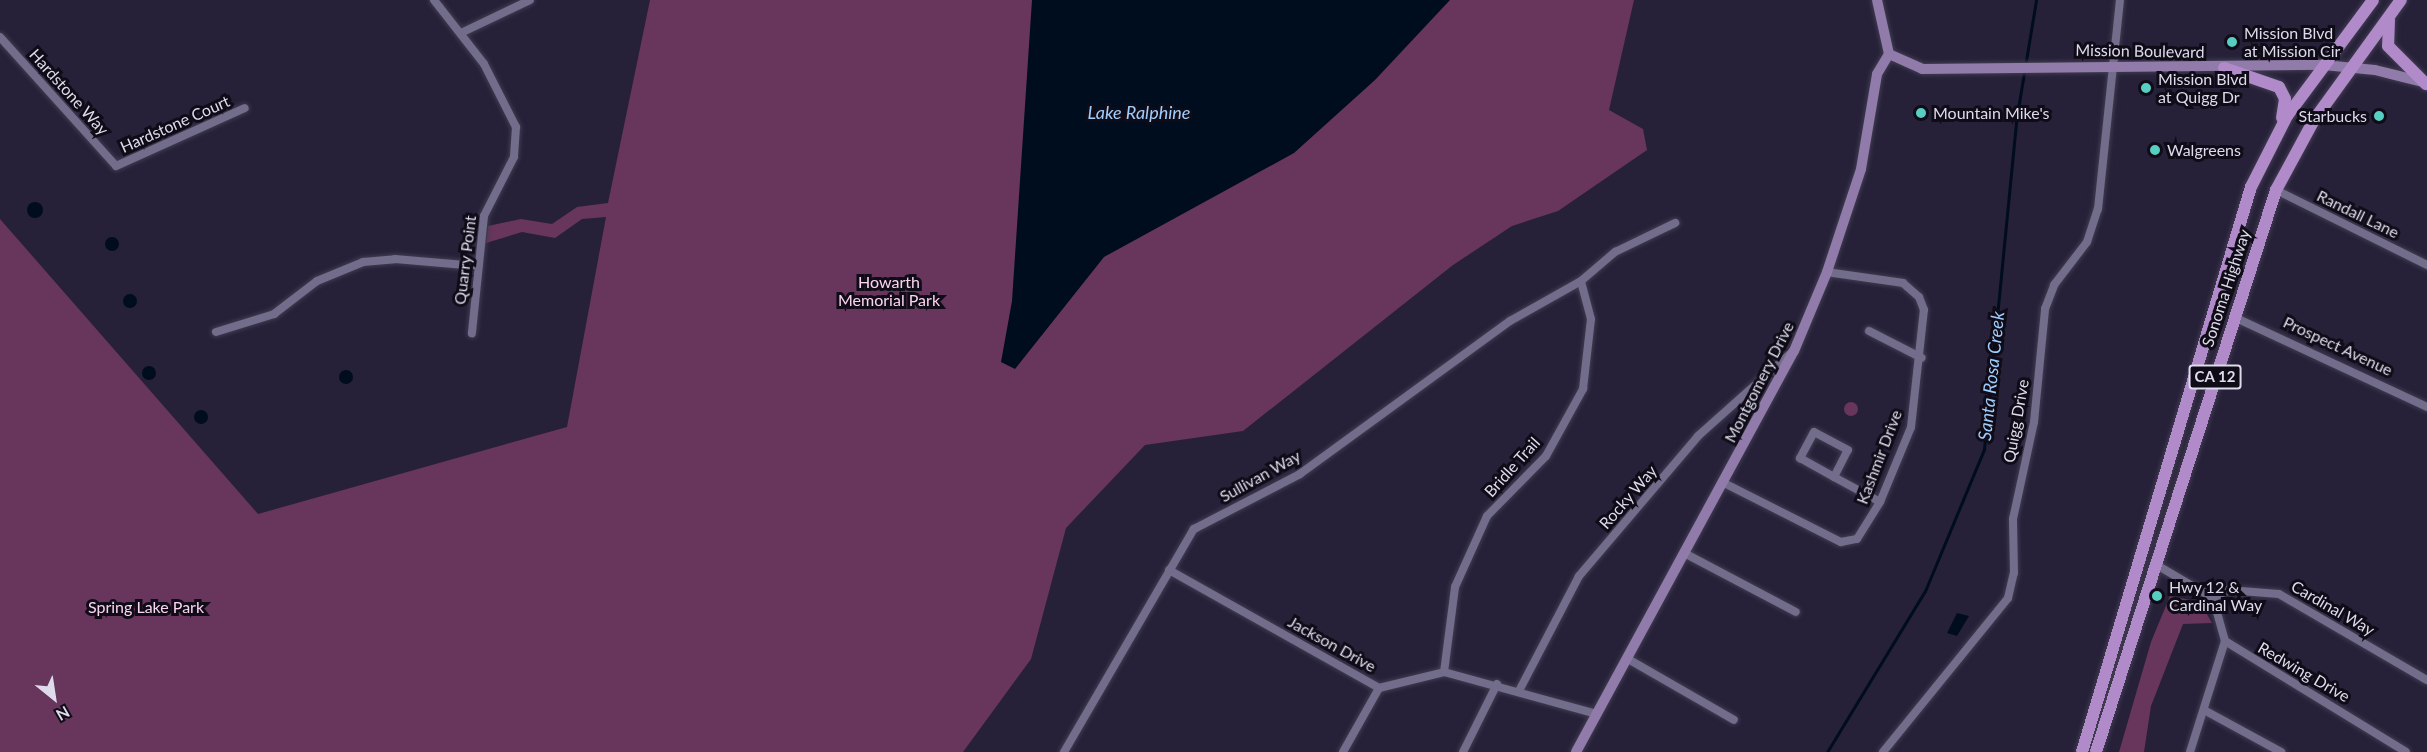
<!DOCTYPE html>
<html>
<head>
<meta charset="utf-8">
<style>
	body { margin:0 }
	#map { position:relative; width:2427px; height:752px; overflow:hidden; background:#262139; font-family:Lato,sans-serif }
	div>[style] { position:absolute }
	.green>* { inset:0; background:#68355c }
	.round { border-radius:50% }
	.water>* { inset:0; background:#000d1e }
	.stream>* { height:3px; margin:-1.5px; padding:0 1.5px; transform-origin:1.5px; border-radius:1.5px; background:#000d1e }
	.roads { filter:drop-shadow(0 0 2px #413c51) drop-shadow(0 0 2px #413c51) }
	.street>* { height:8px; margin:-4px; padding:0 4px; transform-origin:4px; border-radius:4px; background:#726d8a }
	.secondary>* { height:10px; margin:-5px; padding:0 5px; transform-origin:5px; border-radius:5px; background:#917baa }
	.primary>* { height:12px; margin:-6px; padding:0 6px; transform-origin:6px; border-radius:6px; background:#b08ac9 }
	.dots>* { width:16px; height:16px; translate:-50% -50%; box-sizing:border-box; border:3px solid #0f0c17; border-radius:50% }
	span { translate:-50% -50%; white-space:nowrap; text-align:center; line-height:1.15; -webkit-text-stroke:6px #0f0c17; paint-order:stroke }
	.shield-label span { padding:2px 4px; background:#0f0c17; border:2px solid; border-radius:4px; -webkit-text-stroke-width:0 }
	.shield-label { font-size:15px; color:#dedbec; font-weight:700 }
	.poi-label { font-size:16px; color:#dedbec }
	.left { translate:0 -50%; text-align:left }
	.right { translate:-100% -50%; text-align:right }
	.street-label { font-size:16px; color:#dedbec }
	.park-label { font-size:16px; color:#fbd4f0 }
	.water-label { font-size:18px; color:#a0cdfd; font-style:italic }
	.north { position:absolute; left:24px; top:668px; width:60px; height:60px; -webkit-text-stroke:4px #0f0c17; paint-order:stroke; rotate:150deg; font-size:16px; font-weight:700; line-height:24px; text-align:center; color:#dedbec }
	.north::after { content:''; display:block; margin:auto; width:21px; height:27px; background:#dedbec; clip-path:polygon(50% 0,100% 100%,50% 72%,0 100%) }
</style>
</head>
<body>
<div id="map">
	<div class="green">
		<i style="clip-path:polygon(650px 0,1634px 0,1609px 110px,1643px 129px,1647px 150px,1558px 211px,1512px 226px,1453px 265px,1243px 431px,1145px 445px,1066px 528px,1031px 659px,963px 752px,0 752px,0 219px,258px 514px,567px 427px,606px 217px,582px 219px,555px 238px,522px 232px,486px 243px,488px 226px,521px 219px,552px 224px,577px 207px,608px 203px)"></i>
		<i class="round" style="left:1844px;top:402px;width:14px;height:14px"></i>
		<i style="clip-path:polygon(2170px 596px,2200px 602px,2212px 623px,2183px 624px,2151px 706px,2144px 752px,2119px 752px,2151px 642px)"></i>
	</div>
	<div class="water">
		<i style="clip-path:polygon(1032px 0,1450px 0,1375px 80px,1294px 153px,1104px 257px,1015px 369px,1001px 362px,1012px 301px)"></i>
		<i class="round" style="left:27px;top:202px;width:16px;height:16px"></i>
		<i class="round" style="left:105px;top:237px;width:14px;height:14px"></i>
		<i class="round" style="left:123px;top:294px;width:14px;height:14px"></i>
		<i class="round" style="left:142px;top:366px;width:14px;height:14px"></i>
		<i class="round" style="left:339px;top:370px;width:14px;height:14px"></i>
		<i class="round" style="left:194px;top:410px;width:14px;height:14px"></i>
		<i style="clip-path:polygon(1957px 613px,1969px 616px,1957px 636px,1947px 633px)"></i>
	</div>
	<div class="stream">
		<i style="left:1827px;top:752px;width:188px;rotate:-58.7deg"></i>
		<i style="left:1925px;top:591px;width:154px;rotate:-67.4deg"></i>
		<i style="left:1984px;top:449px;width:330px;rotate:-84.4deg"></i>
		<i style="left:2016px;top:121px;width:123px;rotate:-80.6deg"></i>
	</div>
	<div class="roads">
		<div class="street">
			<i style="left:434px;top:0;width:81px;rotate:52deg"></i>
			<i style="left:484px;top:64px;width:71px;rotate:63.1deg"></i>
			<i style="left:516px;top:127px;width:30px;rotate:94deg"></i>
			<i style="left:514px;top:157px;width:66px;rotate:117deg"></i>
			<i style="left:484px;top:216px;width:118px;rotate:95.9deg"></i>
			<i style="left:463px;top:32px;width:74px;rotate:-25.5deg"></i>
			<i style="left:0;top:37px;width:173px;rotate:48deg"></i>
			<i style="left:116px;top:166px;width:141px;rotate:-24.2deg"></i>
			<i style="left:2276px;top:190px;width:169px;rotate:26.4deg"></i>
			<i style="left:2234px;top:317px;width:213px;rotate:25deg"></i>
			<i style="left:1869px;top:331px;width:59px;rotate:27deg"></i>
			<i style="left:216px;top:332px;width:61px;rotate:-17.2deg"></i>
			<i style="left:274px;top:314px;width:54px;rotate:-37.5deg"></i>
			<i style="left:317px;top:281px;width:50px;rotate:-22.4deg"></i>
			<i style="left:363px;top:262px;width:32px;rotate:-5deg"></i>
			<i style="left:395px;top:259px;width:82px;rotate:4.9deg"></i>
			<i style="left:1834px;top:477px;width:30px;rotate:-63deg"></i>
			<i style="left:1848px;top:450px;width:38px;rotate:-152deg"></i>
			<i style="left:1814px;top:432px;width:30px;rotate:118deg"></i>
			<i style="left:1800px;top:458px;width:39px;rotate:29deg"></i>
			<i style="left:1834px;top:477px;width:52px;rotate:28.5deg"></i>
			<i style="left:1724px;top:483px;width:131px;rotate:26.8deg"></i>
			<i style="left:1841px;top:542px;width:16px;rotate:-11deg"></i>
			<i style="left:1857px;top:539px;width:44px;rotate:-58.1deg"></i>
			<i style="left:1880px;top:502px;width:81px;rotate:-67.5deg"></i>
			<i style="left:1911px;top:427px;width:118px;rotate:-83.7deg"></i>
			<i style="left:1924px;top:310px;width:14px;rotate:-111deg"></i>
			<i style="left:1919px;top:297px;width:21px;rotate:-139deg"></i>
			<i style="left:1903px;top:283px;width:77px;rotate:-171.8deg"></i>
			<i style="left:1686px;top:554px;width:124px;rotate:27.8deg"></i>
			<i style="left:2155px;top:564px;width:67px;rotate:30.4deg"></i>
			<i style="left:2213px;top:598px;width:17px;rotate:-28deg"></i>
			<i style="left:2228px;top:590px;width:51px;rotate:4.5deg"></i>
			<i style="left:2279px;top:594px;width:171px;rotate:30.2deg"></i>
			<i style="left:1169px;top:570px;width:241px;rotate:29.3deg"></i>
			<i style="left:1379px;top:688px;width:67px;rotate:-13.8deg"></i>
			<i style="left:1444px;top:672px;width:158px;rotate:15.4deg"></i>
			<i style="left:2213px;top:598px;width:45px;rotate:74.4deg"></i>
			<i style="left:2225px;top:641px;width:212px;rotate:31.5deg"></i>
			<i style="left:1628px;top:659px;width:122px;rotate:29.9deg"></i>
			<i style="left:1444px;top:672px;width:86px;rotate:-82.6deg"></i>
			<i style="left:1455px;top:587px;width:78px;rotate:-65.7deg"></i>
			<i style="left:1487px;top:516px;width:84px;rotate:-45.5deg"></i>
			<i style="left:1546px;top:456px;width:77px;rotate:-61.1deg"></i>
			<i style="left:1583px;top:389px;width:70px;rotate:-83.5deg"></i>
			<i style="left:1591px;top:319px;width:39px;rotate:-105deg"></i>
			<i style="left:1520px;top:689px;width:127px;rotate:-62.4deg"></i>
			<i style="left:1579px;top:576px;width:184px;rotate:-49.6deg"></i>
			<i style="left:1698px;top:436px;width:125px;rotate:-41.7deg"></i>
			<i style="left:2204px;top:710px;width:88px;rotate:28.6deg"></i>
			<i style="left:1064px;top:752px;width:258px;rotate:-59.8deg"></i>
			<i style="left:1194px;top:529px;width:119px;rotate:-27.4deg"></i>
			<i style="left:1300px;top:474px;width:260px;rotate:-36.1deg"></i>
			<i style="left:1510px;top:321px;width:81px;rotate:-29.4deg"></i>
			<i style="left:1581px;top:281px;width:45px;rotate:-40.5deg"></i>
			<i style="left:1615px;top:252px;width:67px;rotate:-25.8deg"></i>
			<i style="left:1343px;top:752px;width:73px;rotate:-60.6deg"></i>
			<i style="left:1463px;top:752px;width:76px;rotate:-63.4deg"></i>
			<i style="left:1883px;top:752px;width:198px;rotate:-50.9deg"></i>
			<i style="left:2008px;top:598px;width:26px;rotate:-77deg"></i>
			<i style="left:2014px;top:573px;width:54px;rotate:-91.1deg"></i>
			<i style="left:2013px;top:519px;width:99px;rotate:-77.8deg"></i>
			<i style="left:2034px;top:422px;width:114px;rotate:-84.4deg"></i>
			<i style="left:2045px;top:309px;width:26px;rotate:-69deg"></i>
			<i style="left:2054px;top:285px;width:54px;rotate:-52.5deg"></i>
			<i style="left:2087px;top:242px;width:35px;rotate:-72deg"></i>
			<i style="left:2098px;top:209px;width:210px;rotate:-84deg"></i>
			<i style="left:2190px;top:752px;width:116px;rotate:-72.5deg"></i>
		</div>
		<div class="secondary">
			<i style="left:1889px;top:54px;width:36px;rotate:24deg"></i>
			<i style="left:1922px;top:69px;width:402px;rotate:-0.6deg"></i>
			<i style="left:2324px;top:65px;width:51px;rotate:5.6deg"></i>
			<i style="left:2375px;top:70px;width:49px;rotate:14deg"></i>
			<i style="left:1576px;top:752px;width:456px;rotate:-61.5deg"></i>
			<i style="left:1794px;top:351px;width:86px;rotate:-67.3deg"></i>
			<i style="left:1827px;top:272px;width:108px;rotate:-71.7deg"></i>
			<i style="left:1861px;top:169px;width:96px;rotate:-80.4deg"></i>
			<i style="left:1877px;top:74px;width:23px;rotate:-59deg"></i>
			<i style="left:1889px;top:54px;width:55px;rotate:-102.5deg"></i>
		</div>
		<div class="primary">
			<i style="left:2389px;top:20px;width:26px;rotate:92deg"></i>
			<i style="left:2388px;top:46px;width:54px;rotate:45deg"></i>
			<i style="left:2224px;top:68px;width:58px;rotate:19.1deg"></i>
			<i style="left:2279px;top:87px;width:13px;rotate:63deg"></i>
			<i style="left:2285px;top:99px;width:19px;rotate:99deg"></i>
			<i style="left:2082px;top:752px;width:590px;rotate:-73.35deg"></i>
			<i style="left:2251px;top:187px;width:80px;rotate:-63.1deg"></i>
			<i style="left:2287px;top:116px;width:144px;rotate:-53.4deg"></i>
			<i style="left:2096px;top:752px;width:590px;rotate:-72.24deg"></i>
			<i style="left:2276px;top:190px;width:80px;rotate:-61.5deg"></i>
			<i style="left:2314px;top:120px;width:148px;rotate:-54.1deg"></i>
		</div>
	</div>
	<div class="dots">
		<i style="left:2232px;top:42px;background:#57cec1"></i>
		<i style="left:2146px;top:88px;background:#57cec1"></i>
		<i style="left:1921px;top:113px;background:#57cec1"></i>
		<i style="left:2379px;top:116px;background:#57cec1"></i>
		<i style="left:2155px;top:150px;background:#57cec1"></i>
		<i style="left:2157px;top:596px;background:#57cec1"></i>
	</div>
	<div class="shield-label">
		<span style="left:2215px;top:377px">CA 12</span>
	</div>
	<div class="poi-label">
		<span class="left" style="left:2244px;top:42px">Mission Blvd<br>at Mission Cir</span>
		<span class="left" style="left:2158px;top:88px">Mission Blvd<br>at Quigg Dr</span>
		<span class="left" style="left:1933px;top:113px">Mountain Mike's</span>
		<span class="right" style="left:2367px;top:116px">Starbucks</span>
		<span class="left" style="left:2167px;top:150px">Walgreens</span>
		<span class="left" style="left:2169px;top:596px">Hwy 12 &amp;<br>Cardinal Way</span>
	</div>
	<div class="street-label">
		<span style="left:2140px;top:51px;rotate:1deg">Mission Boulevard</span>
		<span style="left:69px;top:92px;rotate:48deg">Hardstone Way</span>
		<span style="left:175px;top:124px;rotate:-24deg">Hardstone Court</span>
		<span style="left:2358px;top:214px;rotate:26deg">Randall Lane</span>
		<span style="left:465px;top:260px;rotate:-83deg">Quarry Point</span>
		<span style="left:2226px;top:288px;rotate:-72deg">Sonoma Highway</span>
		<span style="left:2338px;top:346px;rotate:25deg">Prospect Avenue</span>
		<span style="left:1759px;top:382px;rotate:-63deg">Montgomery Drive</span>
		<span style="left:2016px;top:421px;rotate:-80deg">Quigg Drive</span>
		<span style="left:1879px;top:457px;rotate:-69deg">Kashmir Drive</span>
		<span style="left:1512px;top:467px;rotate:-48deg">Bridle Trail</span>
		<span style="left:1260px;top:476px;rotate:-29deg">Sullivan Way</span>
		<span style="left:1628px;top:497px;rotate:-49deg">Rocky Way</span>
		<span style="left:2333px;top:608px;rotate:30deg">Cardinal Way</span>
		<span style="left:1332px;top:644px;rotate:29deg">Jackson Drive</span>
		<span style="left:2304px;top:672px;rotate:30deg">Redwing Drive</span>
	</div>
	<div class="park-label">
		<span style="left:889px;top:291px">Howarth<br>Memorial Park</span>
		<span style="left:146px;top:607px">Spring Lake Park</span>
	</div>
	<div class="water-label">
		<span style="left:1139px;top:112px">Lake Ralphine</span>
		<span style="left:1991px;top:376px;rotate:-84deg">Santa Rosa Creek</span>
	</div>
	<div class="north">N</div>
</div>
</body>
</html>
